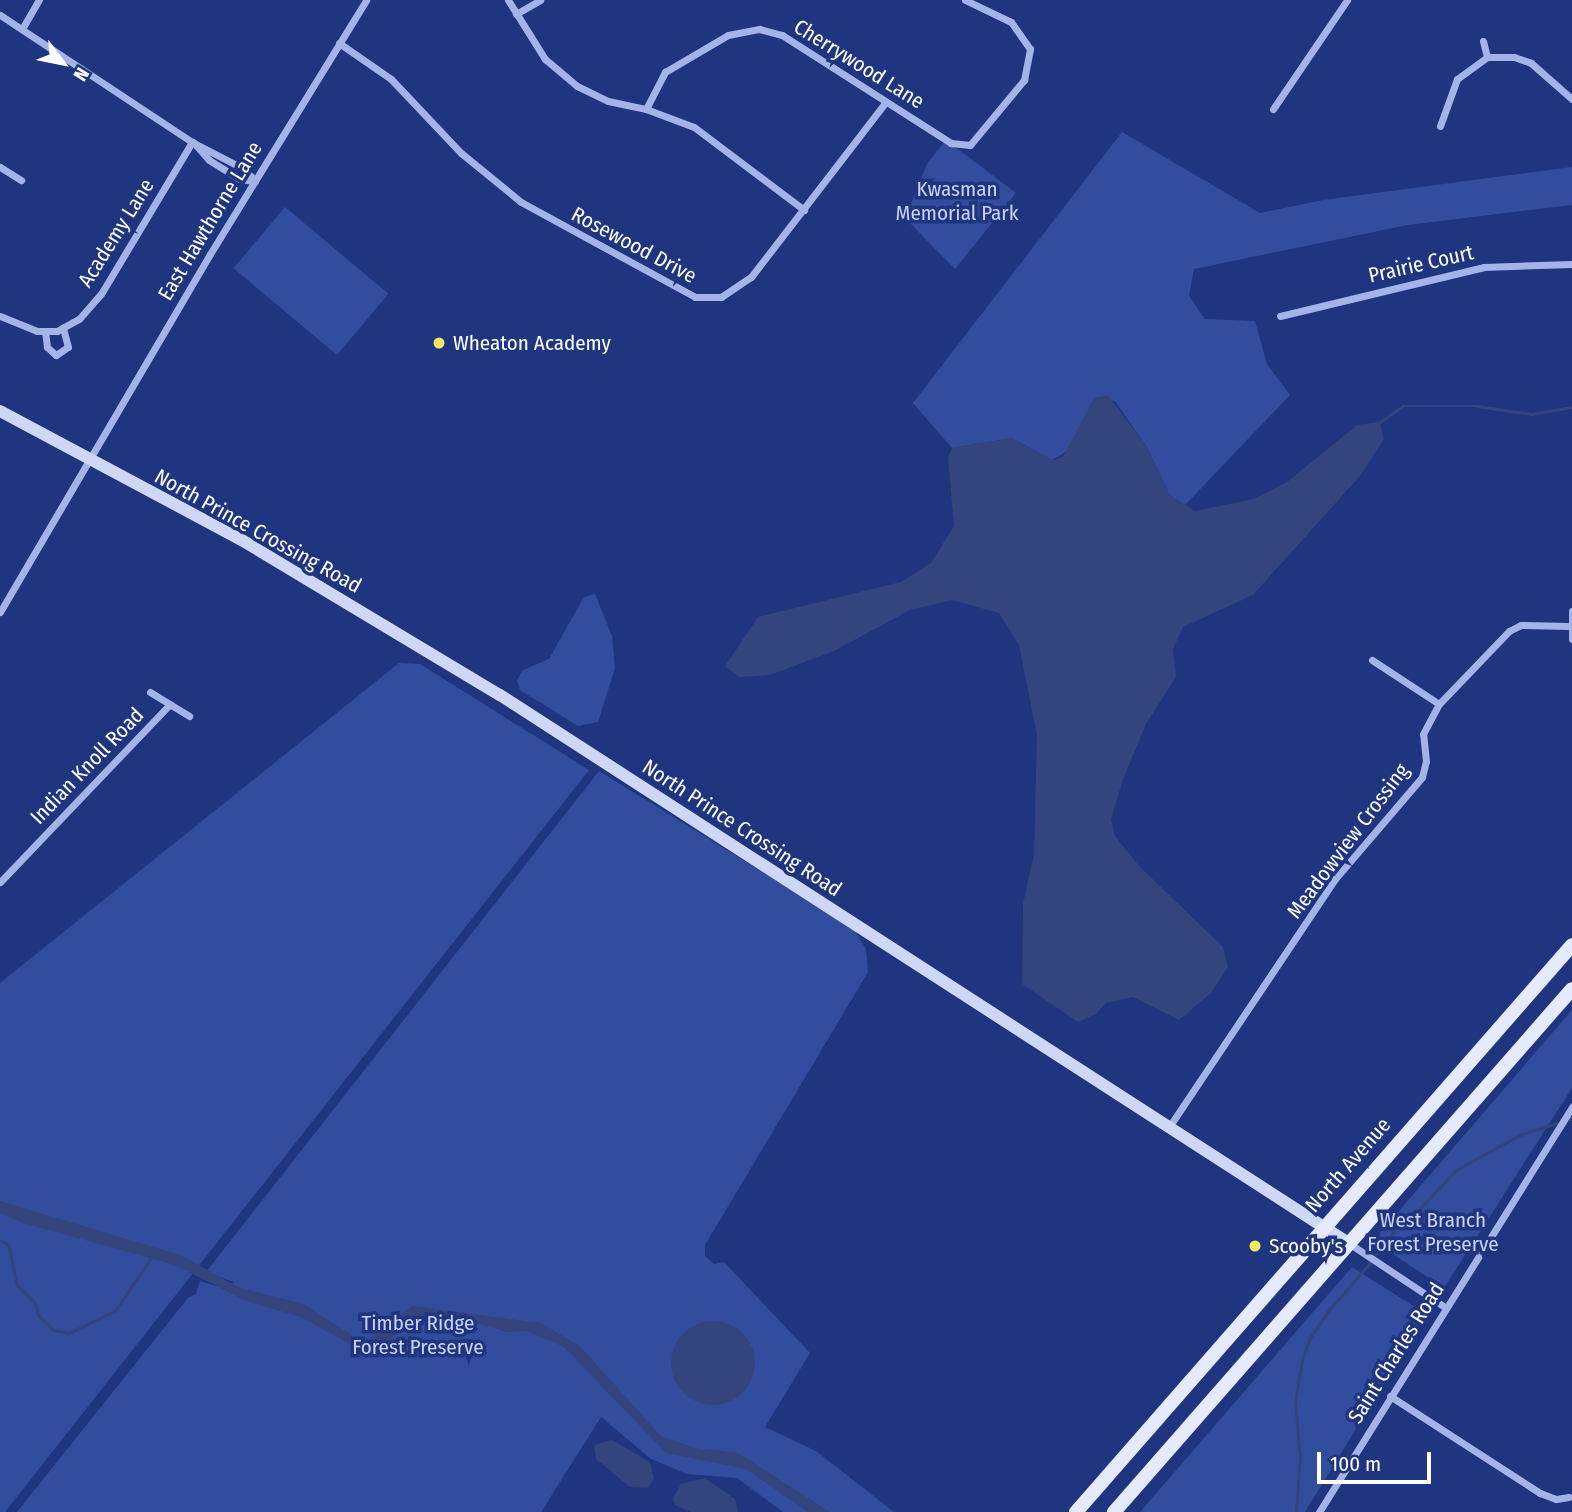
<!DOCTYPE html>
<html>
<head>
<meta charset="utf-8">
<style>
	body { margin:0 }
	#map { position:relative; width:1572px; height:1512px; overflow:hidden; background:#1f357f; font-family:"Fira Sans Condensed",sans-serif }
	div>[style] { position:absolute }
	.green>* { inset:0; background:#334d9e; transform-origin:0 0 }
	.water>* { inset:0; background:#34447c }
	.round { border-radius:50% }
	.stream>* { height:2.5px; margin:-1.25px; padding:0 1.25px; transform-origin:1.25px; border-radius:1.25px; background:#34447c }
	.street>* { height:7px; margin:-3.5px; padding:0 3.5px; transform-origin:3.5px; border-radius:3.5px; background:#a4b4e8 }
	.secondary>* { height:12px; margin:-6px; padding:0 6px; transform-origin:6px; border-radius:6px; background:#ced7f6 }
	.primary>* { height:14px; margin:-7px; padding:0 7px; transform-origin:7px; border-radius:7px; background:#e6eafe }
	.dots>* { width:19px; height:19px; translate:-50% -50%; box-sizing:border-box; border:4px solid #1f357f; border-radius:50% }
	span { translate:-50% -50%; white-space:nowrap; text-align:center; line-height:1.15; -webkit-text-stroke:7px #1f357f; paint-order:stroke }
	.street-label { font-size:21px; color:#fff }
	.park-label { font-size:21px; color:#c8d3f6 }
	.poi-label { font-size:21px; color:#fff }
	.left { translate:0 -50%; text-align:left }
	.north { position:absolute; left:28px; top:28px; width:70px; height:70px; -webkit-text-stroke:5px #1f357f; paint-order:stroke; rotate:122deg; font-size:19px; font-weight:700; line-height:28px; text-align:center; color:#fff }
	.north::after { content:''; display:block; margin:auto; width:24px; height:32px; background:#fff; clip-path:polygon(50% 0,100% 100%,50% 72%,0 100%) }
	.scale { position:absolute; left:1317px; top:1452px; width:114px; height:32px; box-sizing:border-box; border:4px solid #fff; border-top:0; padding-left:9px; font-size:21px; line-height:24px; white-space:nowrap; color:#fff; -webkit-text-stroke:5px #1f357f; paint-order:stroke }
</style>
</head>
<body>
<div id="map">
	<div class="green">
		<i style="clip-path:polygon(1122px 132px,1260px 213px,1323px 200px,1572px 167px,1572px 205px,1408px 225px,1194px 269px,1189px 296px,1205px 319px,1255px 321px,1267px 364px,1290px 395px,1185px 505px,1169px 494px,1148px 449px,1115px 401px,1094px 398px,1069px 450px,1052px 460px,1012px 438px,952px 448px,913px 403px)"></i>
		<i style="clip-path:polygon(946px 140px,1016px 193px,955px 269px,905px 218px,927px 164px)"></i>
		<i style="left:285px;top:207px;width:135px;height:80px;rotate:40deg"></i>
		<i style="clip-path:polygon(595px 594px,612px 636px,615px 668px,598px 722px,578px 726px,520px 690px,517px 680px,523px 670px,549px 659px,584px 597px)"></i>
		<i style="clip-path:polygon(399px 663px,420px 664px,589px 770px,5px 1512px,0 1512px,0 983px)"></i>
		<i style="clip-path:polygon(599px 771px,853px 928px,866px 949px,868px 972px,705px 1245px,705px 1256px,714px 1264px,724px 1262px,810px 1353px,765px 1427px,816px 1451px,894px 1512px,783px 1512px,737px 1478px,687px 1474px,651px 1459px,601px 1417px,541px 1512px,17px 1512px,188px 1298px,196px 1294px,200px 1281px,225px 1289px,234px 1282px,206px 1272px)"></i>
		<i style="clip-path:polygon(1572px 1010px,1572px 1088px,1444px 1288px,1373px 1241px)"></i>
		<i style="clip-path:polygon(1352px 1267px,1426px 1314px,1305px 1512px,1140px 1512px)"></i>
	</div>
	<div class="water">
		<i style="clip-path:polygon(1108px 395px,1148px 449px,1169px 494px,1195px 511px,1254px 499px,1287px 482px,1357px 425px,1380px 422px,1384px 439px,1360px 476px,1253px 595px,1183px 627px,1173px 649px,1176px 677px,1146px 724px,1123px 779px,1111px 819px,1115px 836px,1139px 866px,1223px 947px,1228px 967px,1211px 993px,1179px 1020px,1133px 997px,1106px 1003px,1096px 1014px,1078px 1022px,1022px 984px,1023px 904px,1034px 854px,1037px 735px,1019px 645px,999px 613px,952px 600px,910px 610px,834px 651px,770px 675px,739px 677px,725px 666px,758px 617px,901px 582px,931px 563px,954px 526px,948px 457px,952px 448px,1012px 438px,1052px 460px,1063px 457px,1094px 398px)"></i>
		<i style="clip-path:polygon(0 1201px,180px 1255px,238px 1287px,303px 1304px,358px 1339px,371px 1338px,412px 1306px,541px 1323px,580px 1346px,661px 1436px,696px 1448px,738px 1453px,830px 1512px,808px 1512px,746px 1469px,666px 1453px,564px 1347px,527px 1331px,507px 1332px,475px 1323px,456px 1327px,427px 1318px,410px 1321px,381px 1348px,360px 1350px,301px 1317px,246px 1301px,175px 1265px,23px 1223px,0 1213px)"></i>
		<i class="round" style="left:671px;top:1321px;width:84px;height:84px"></i>
		<i style="clip-path:polygon(612px 1440px,650px 1462px,654px 1478px,648px 1488px,630px 1487px,596px 1459px,594px 1445px)"></i>
		<i style="clip-path:polygon(705px 1478px,735px 1499px,738px 1512px,691px 1512px,675px 1505px,673px 1498px,681px 1484px)"></i>
	</div>
	<div class="stream">
		<i style="left:1380px;top:422px;width:28px;rotate:-35deg"></i>
		<i style="left:1403px;top:406px;width:74px"></i>
		<i style="left:1477px;top:406px;width:56px;rotate:8.3deg"></i>
		<i style="left:1532px;top:414px;width:41px;rotate:-9.9deg"></i>
		<i style="left:1568px;top:1120px;width:4px"></i>
		<i style="left:0;top:1240px;width:10px;rotate:29deg"></i>
		<i style="left:9px;top:1245px;width:41px;rotate:78.7deg"></i>
		<i style="left:17px;top:1285px;width:25px;rotate:45deg"></i>
		<i style="left:35px;top:1303px;width:14px;rotate:73deg"></i>
		<i style="left:39px;top:1316px;width:21px;rotate:43deg"></i>
		<i style="left:54px;top:1330px;width:15px;rotate:11deg"></i>
		<i style="left:69px;top:1333px;width:51px;rotate:-25.6deg"></i>
		<i style="left:115px;top:1311px;width:64px;rotate:-55.8deg"></i>
		<i style="left:1376px;top:1254px;width:28px;rotate:-51deg"></i>
		<i style="left:1394px;top:1232px;width:7px;rotate:-90deg"></i>
		<i style="left:1394px;top:1225px;width:22px;rotate:-27deg"></i>
		<i style="left:1414px;top:1215px;width:62px;rotate:-47deg"></i>
		<i style="left:1456px;top:1170px;width:73px;rotate:-28.7deg"></i>
		<i style="left:1520px;top:1135px;width:38px;rotate:-18deg"></i>
		<i style="left:1296px;top:1512px;width:54px;rotate:-85.8deg"></i>
		<i style="left:1300px;top:1458px;width:56px;rotate:-95.1deg"></i>
		<i style="left:1295px;top:1402px;width:43px;rotate:-80.5deg"></i>
		<i style="left:1302px;top:1360px;width:23px;rotate:-70deg"></i>
		<i style="left:1310px;top:1338px;width:32px;rotate:-56deg"></i>
		<i style="left:1328px;top:1311px;width:64px;rotate:-48.8deg"></i>
	</div>
	<div class="street">
		<i style="left:508px;top:0;width:70px;rotate:57.9deg"></i>
		<i style="left:545px;top:59px;width:42px;rotate:40.2deg"></i>
		<i style="left:577px;top:86px;width:34px;rotate:26deg"></i>
		<i style="left:608px;top:101px;width:39px;rotate:12deg"></i>
		<i style="left:646px;top:109px;width:51px;rotate:20.6deg"></i>
		<i style="left:694px;top:127px;width:138px;rotate:37deg"></i>
		<i style="left:516px;top:14px;width:28px;rotate:-30deg"></i>
		<i style="left:0;top:15px;width:230px;rotate:33.5deg"></i>
		<i style="left:192px;top:142px;width:59px;rotate:27.4deg"></i>
		<i style="left:244px;top:169px;width:16px;rotate:47deg"></i>
		<i style="left:22px;top:29px;width:34px;rotate:-60deg"></i>
		<i style="left:1483px;top:41px;width:16px;rotate:76deg"></i>
		<i style="left:339px;top:43px;width:63px;rotate:34.7deg"></i>
		<i style="left:391px;top:79px;width:102px;rotate:46.6deg"></i>
		<i style="left:461px;top:153px;width:77px;rotate:39.2deg"></i>
		<i style="left:521px;top:202px;width:198px;rotate:28.6deg"></i>
		<i style="left:695px;top:297px;width:26px"></i>
		<i style="left:721px;top:297px;width:36px;rotate:-34deg"></i>
		<i style="left:751px;top:277px;width:221px;rotate:-52.4deg"></i>
		<i style="left:646px;top:109px;width:42px;rotate:-62.8deg"></i>
		<i style="left:665px;top:72px;width:73px;rotate:-30.4deg"></i>
		<i style="left:728px;top:35px;width:32px;rotate:-11deg"></i>
		<i style="left:759px;top:29px;width:24px;rotate:15deg"></i>
		<i style="left:782px;top:35px;width:201px;rotate:32.6deg"></i>
		<i style="left:951px;top:143px;width:19px;rotate:6deg"></i>
		<i style="left:970px;top:145px;width:85px;rotate:-50.3deg"></i>
		<i style="left:1024px;top:80px;width:32px;rotate:-79deg"></i>
		<i style="left:1030px;top:49px;width:33px;rotate:-125deg"></i>
		<i style="left:1011px;top:22px;width:51px;rotate:-154.4deg"></i>
		<i style="left:1273px;top:109px;width:132px;rotate:-55.8deg"></i>
		<i style="left:1440px;top:126px;width:50px;rotate:-70.1deg"></i>
		<i style="left:1457px;top:79px;width:37px;rotate:-36deg"></i>
		<i style="left:1487px;top:57px;width:27px"></i>
		<i style="left:1514px;top:57px;width:18px;rotate:19deg"></i>
		<i style="left:1531px;top:63px;width:55px;rotate:41.3deg"></i>
		<i style="left:193px;top:142px;width:24px;rotate:48deg"></i>
		<i style="left:209px;top:160px;width:36px;rotate:32deg"></i>
		<i style="left:239px;top:179px;width:16px;rotate:7deg"></i>
		<i style="left:0;top:167px;width:25px;rotate:32deg"></i>
		<i style="left:0;top:316px;width:40px;rotate:22deg"></i>
		<i style="left:37px;top:331px;width:20px"></i>
		<i style="left:57px;top:331px;width:25px;rotate:-29deg"></i>
		<i style="left:79px;top:319px;width:33px;rotate:-49deg"></i>
		<i style="left:101px;top:294px;width:177px;rotate:-59.1deg"></i>
		<i style="left:1280px;top:316px;width:210px;rotate:-13.5deg"></i>
		<i style="left:1484px;top:267px;width:88px;rotate:-2deg"></i>
		<i style="left:45px;top:331px;width:16px;rotate:83deg"></i>
		<i style="left:47px;top:347px;width:12px;rotate:42deg"></i>
		<i style="left:56px;top:355px;width:14px;rotate:-34deg"></i>
		<i style="left:68px;top:347px;width:20px;rotate:-105deg"></i>
		<i style="left:1572px;top:611px;width:28px;rotate:90deg"></i>
		<i style="left:0;top:612px;width:415px;rotate:-59.6deg"></i>
		<i style="left:210px;top:254px;width:298px;rotate:-58.4deg"></i>
		<i style="left:1372px;top:660px;width:80px;rotate:33.3deg"></i>
		<i style="left:150px;top:692px;width:46px;rotate:31.6deg"></i>
		<i style="left:0;top:882px;width:246px;rotate:-46.3deg"></i>
		<i style="left:1169px;top:1127px;width:298px;rotate:-56.2deg"></i>
		<i style="left:1335px;top:879px;width:134px;rotate:-49.5deg"></i>
		<i style="left:1422px;top:777px;width:16px;rotate:-76deg"></i>
		<i style="left:1426px;top:761px;width:27px;rotate:-96deg"></i>
		<i style="left:1423px;top:734px;width:34px;rotate:-62deg"></i>
		<i style="left:1439px;top:704px;width:101px;rotate:-46.2deg"></i>
		<i style="left:1509px;top:631px;width:13px;rotate:-27deg"></i>
		<i style="left:1521px;top:625px;width:48px;rotate:1.2deg"></i>
		<i style="left:1350px;top:1244px;width:114px;rotate:33.6deg"></i>
		<i style="left:1390px;top:1396px;width:179px;rotate:32.9deg"></i>
		<i style="left:1540px;top:1493px;width:17px;rotate:21deg"></i>
		<i style="left:1556px;top:1499px;width:13px;rotate:-9deg"></i>
		<i style="left:1319px;top:1512px;width:478px;rotate:-58deg"></i>
	</div>
	<div class="secondary">
		<i style="left:0;top:411px;width:272px;rotate:28.1deg"></i>
		<i style="left:240px;top:539px;width:303px;rotate:31deg"></i>
		<i style="left:500px;top:695px;width:1012px;rotate:32.86deg"></i>
	</div>
	<div class="primary">
		<i style="left:1076px;top:1512px;width:753px;rotate:-48.82deg"></i>
		<i style="left:1114px;top:1512px;width:695px;rotate:-48.79deg"></i>
	</div>
	<div class="dots">
		<i style="left:439px;top:343px;background:#f6ea64"></i>
		<i style="left:1255px;top:1246px;background:#f6ea64"></i>
	</div>
	<div class="street-label">
		<span style="left:859px;top:64px;rotate:32deg">Cherrywood Lane</span>
		<span style="left:210px;top:221px;rotate:-59deg">East Hawthorne Lane</span>
		<span style="left:116px;top:233px;rotate:-58deg">Academy Lane</span>
		<span style="left:634px;top:245px;rotate:28deg">Rosewood Drive</span>
		<span style="left:1421px;top:264px;rotate:-13deg">Prairie Court</span>
		<span style="left:258px;top:531px;rotate:29deg">North Prince Crossing Road</span>
		<span style="left:87px;top:766px;rotate:-46deg">Indian Knoll Road</span>
		<span style="left:742px;top:828px;rotate:33deg">North Prince Crossing Road</span>
		<span style="left:1348px;top:841px;rotate:-53deg">Meadowview Crossing</span>
		<span style="left:1348px;top:1165px;rotate:-49deg">North Avenue</span>
		<span style="left:1396px;top:1353px;rotate:-58deg">Saint Charles Road</span>
	</div>
	<div class="park-label">
		<span style="left:957px;top:201px">Kwasman<br>Memorial Park</span>
		<span style="left:1433px;top:1232px">West Branch<br>Forest Preserve</span>
		<span style="left:418px;top:1335px">Timber Ridge<br>Forest Preserve</span>
	</div>
	<div class="poi-label">
		<span class="left" style="left:453px;top:343px">Wheaton Academy</span>
		<span class="left" style="left:1269px;top:1246px">Scooby's</span>
	</div>
	<div class="north">N</div>
	<div class="scale">100 m</div>
</div>
</body>
</html>
